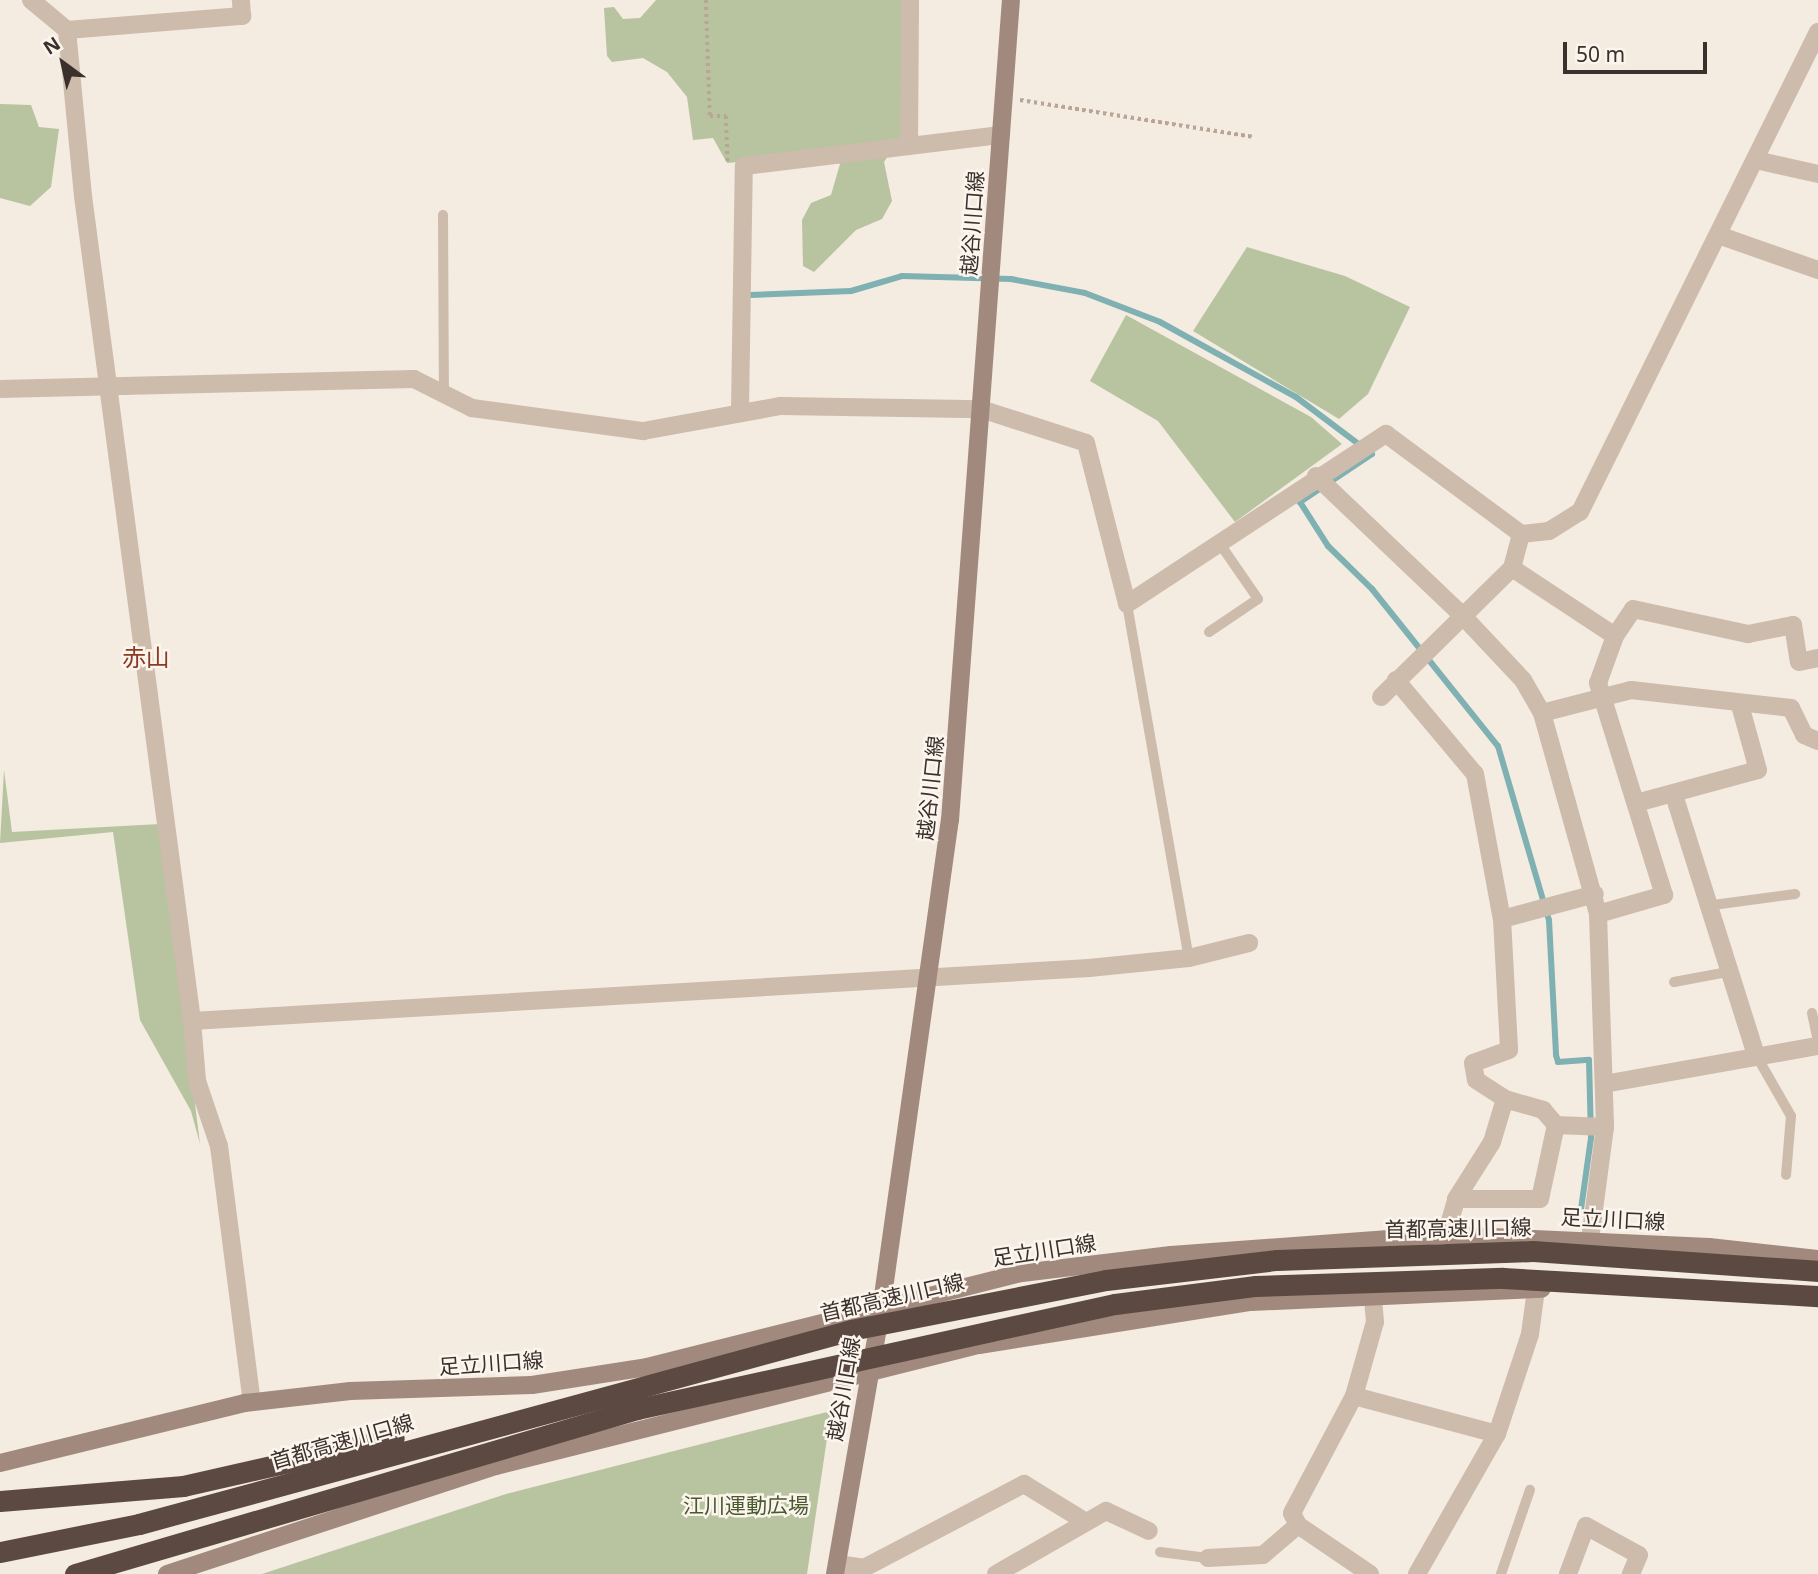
<!DOCTYPE html>
<html>
<head>
<meta charset="utf-8">
<style>
	body { margin:0 }
	#map { position:relative; width:1818px; height:1574px; overflow:hidden; background:#f4ebe1; font-family:"Noto Sans","Noto Sans JP",sans-serif }
	div>[style] { position:absolute }
	.green>* { inset:0; background:#b8c4a0 }
	.stream>* { height:6px; margin:-3px; padding:0 3px; transform-origin:3px; border-radius:3px; background:#7fb0b2 }
	.path>* { height:3.5px; margin-top:-1.75px; transform-origin:0; background:repeating-linear-gradient(90deg,#b9a596 0 3.5px,transparent 0 7px) }
	.lane>* { height:10px; margin:-5px; padding:0 5px; transform-origin:5px; border-radius:5px; background:#cdbbac }
	.street>* { height:18px; margin:-9px; padding:0 9px; transform-origin:9px; border-radius:9px; background:#cdbbac }
	.secondary>* { height:18px; margin:-9px; padding:0 9px; transform-origin:9px; border-radius:9px; background:#a18a7d }
	.highway>* { height:21px; margin:-10.5px; padding:0 10.5px; transform-origin:10.5px; border-radius:10.5px; background:#5c4a42 }
	span { translate:-50% -50%; white-space:nowrap; text-align:center; line-height:1.15; -webkit-text-stroke:5px #fbf5ee; paint-order:stroke }
	.street-label { font-size:21px; color:#3b302b }
	.park-label { font-size:21px; color:#4a5a2e }
	.quarter-label { font-size:24px; color:#8c3b22 }
	.north { position:absolute; left:28px; top:28px; width:70px; height:70px; -webkit-text-stroke:5px #fbf5ee; paint-order:stroke; rotate:327deg; font-size:19px; font-weight:700; line-height:28px; text-align:center; color:#3b302b }
	.north::after { content:''; display:block; margin:auto; width:24px; height:32px; background:#3b302b; clip-path:polygon(50% 0,100% 100%,50% 72%,0 100%) }
	.scale { position:absolute; left:1563px; top:42px; width:144px; height:32px; box-sizing:border-box; border:4px solid #3b302b; border-top:0; padding-left:9px; font-size:21px; line-height:24px; white-space:nowrap; color:#3b302b; -webkit-text-stroke:5px #fbf5ee; paint-order:stroke }
</style>
</head>
<body>
<div id="map">
	<div class="green">
		<i style="clip-path:polygon(656px 0,905px 0,903px 133px,884px 162px,892px 201px,882px 219px,856px 230px,814px 272px,803px 266px,802px 220px,811px 203px,831px 195px,840px 164px,818px 155px,727px 163px,713px 138px,693px 140px,687px 97px,667px 72px,643px 58px,612px 62px,607px 56px,604px 8px,614px 7px,623px 19px,640px 18px)"></i>
		<i style="clip-path:polygon(0 104px,31px 105px,39px 127px,59px 129px,51px 187px,30px 206px,0 198px)"></i>
		<i style="clip-path:polygon(1247px 247px,1345px 276px,1410px 307px,1368px 394px,1339px 419px,1193px 331px)"></i>
		<i style="clip-path:polygon(1126px 315px,1311px 417px,1342px 444px,1235px 522px,1158px 421px,1090px 381px)"></i>
		<i style="clip-path:polygon(4px 770px,12px 832px,160px 824px,200px 1144px,191px 1111px,140px 1020px,113px 832px,0 843px)"></i>
		<i style="clip-path:polygon(831px 1411px,807px 1574px,262px 1574px,506px 1494px)"></i>
	</div>
	<div class="stream">
		<i style="left:750px;top:295px;width:101px;rotate:-2.3deg"></i>
		<i style="left:851px;top:291px;width:53px;rotate:-16.4deg"></i>
		<i style="left:902px;top:276px;width:109px;rotate:1.6deg"></i>
		<i style="left:1011px;top:279px;width:75px;rotate:10.7deg"></i>
		<i style="left:1085px;top:293px;width:80px;rotate:21.1deg"></i>
		<i style="left:1160px;top:322px;width:155px;rotate:28.9deg"></i>
		<i style="left:1296px;top:397px;width:95px;rotate:36.9deg"></i>
		<i style="left:1372px;top:454px;width:87px;rotate:146.3deg"></i>
		<i style="left:1300px;top:502px;width:52px;rotate:57.5deg"></i>
		<i style="left:1328px;top:546px;width:62px;rotate:44.3deg"></i>
		<i style="left:1372px;top:589px;width:201px;rotate:51.3deg"></i>
		<i style="left:1498px;top:746px;width:181px;rotate:73.7deg"></i>
		<i style="left:1549px;top:920px;width:135px;rotate:87deg"></i>
		<i style="left:1556px;top:1055px;width:7px;rotate:74deg"></i>
		<i style="left:1558px;top:1062px;width:31px;rotate:-4deg"></i>
		<i style="left:1589px;top:1060px;width:78px;rotate:88.5deg"></i>
		<i style="left:1591px;top:1138px;width:72px;rotate:98deg"></i>
	</div>
	<div class="path">
		<i style="left:706px;top:0;width:116px;rotate:88deg"></i>
		<i style="left:710px;top:116px;width:16px"></i>
		<i style="left:726px;top:116px;width:49px;rotate:87.7deg"></i>
		<i style="left:1020px;top:100px;width:237px;rotate:9deg"></i>
	</div>
	<div class="lane">
		<i style="left:443px;top:215px;width:176px;rotate:89.7deg"></i>
		<i style="left:1127px;top:604px;width:359px;rotate:80.1deg"></i>
		<i style="left:1209px;top:632px;width:59px;rotate:-34deg"></i>
		<i style="left:1258px;top:599px;width:67px;rotate:-124.6deg"></i>
		<i style="left:1713px;top:905px;width:83px;rotate:-7.6deg"></i>
		<i style="left:1674px;top:982px;width:59px;rotate:-10.7deg"></i>
		<i style="left:1812px;top:1013px;width:29px;rotate:78deg"></i>
		<i style="left:1756px;top:1055px;width:70px;rotate:60.2deg"></i>
		<i style="left:1791px;top:1116px;width:59px;rotate:94.8deg"></i>
		<i style="left:1160px;top:1552px;width:48px;rotate:7.1deg"></i>
		<i style="left:1501px;top:1574px;width:89px;rotate:-71deg"></i>
	</div>
	<div class="street">
		<i style="left:31px;top:0;width:47px;rotate:39.8deg"></i>
		<i style="left:67px;top:30px;width:176px;rotate:-4.6deg"></i>
		<i style="left:242px;top:16px;width:16px;rotate:-94deg"></i>
		<i style="left:67px;top:30px;width:167px;rotate:84.5deg"></i>
		<i style="left:83px;top:196px;width:832px;rotate:82.47deg"></i>
		<i style="left:192px;top:1021px;width:899px;rotate:-3.38deg"></i>
		<i style="left:1089px;top:968px;width:100px;rotate:-5.7deg"></i>
		<i style="left:1189px;top:958px;width:62px;rotate:-14deg"></i>
		<i style="left:909px;top:146px;width:146px;rotate:-89.6deg"></i>
		<i style="left:1756px;top:160px;width:64px;rotate:12.7deg"></i>
		<i style="left:1721px;top:236px;width:103px;rotate:19.3deg"></i>
		<i style="left:0;top:389px;width:414px;rotate:-1.4deg"></i>
		<i style="left:414px;top:379px;width:65px;rotate:26.6deg"></i>
		<i style="left:472px;top:408px;width:173px;rotate:7.7deg"></i>
		<i style="left:643px;top:431px;width:140px;rotate:-10.3deg"></i>
		<i style="left:781px;top:406px;width:200px;rotate:0.9deg"></i>
		<i style="left:981px;top:409px;width:110px;rotate:17.9deg"></i>
		<i style="left:1086px;top:443px;width:166px;rotate:75.7deg"></i>
		<i style="left:1127px;top:604px;width:310px;rotate:-33.3deg"></i>
		<i style="left:1386px;top:434px;width:168px;rotate:36.5deg"></i>
		<i style="left:1521px;top:534px;width:28px;rotate:-6deg"></i>
		<i style="left:1549px;top:531px;width:36px;rotate:-32deg"></i>
		<i style="left:1580px;top:512px;width:536px;rotate:-63.63deg"></i>
		<i style="left:740px;top:409px;width:243px;rotate:-89.1deg"></i>
		<i style="left:744px;top:166px;width:259px;rotate:-6.9deg"></i>
		<i style="left:1316px;top:476px;width:200px;rotate:43.6deg"></i>
		<i style="left:1461px;top:614px;width:91px;rotate:46.8deg"></i>
		<i style="left:1523px;top:680px;width:38px;rotate:60deg"></i>
		<i style="left:1542px;top:713px;width:209px;rotate:74.4deg"></i>
		<i style="left:1598px;top:914px;width:213px;rotate:88.1deg"></i>
		<i style="left:1605px;top:1127px;width:114px;rotate:97.6deg"></i>
		<i style="left:1512px;top:568px;width:123px;rotate:33.4deg"></i>
		<i style="left:1615px;top:636px;width:32px;rotate:-56deg"></i>
		<i style="left:1633px;top:609px;width:118px;rotate:12.3deg"></i>
		<i style="left:1748px;top:634px;width:46px;rotate:-11.3deg"></i>
		<i style="left:1793px;top:625px;width:37px;rotate:81deg"></i>
		<i style="left:1799px;top:662px;width:19px;rotate:-12deg"></i>
		<i style="left:1396px;top:680px;width:123px;rotate:50deg"></i>
		<i style="left:1475px;top:774px;width:147px;rotate:79.5deg"></i>
		<i style="left:1502px;top:919px;width:131px;rotate:86.9deg"></i>
		<i style="left:1509px;top:1050px;width:38px;rotate:160deg"></i>
		<i style="left:1473px;top:1063px;width:17px;rotate:80deg"></i>
		<i style="left:1476px;top:1080px;width:35px;rotate:33deg"></i>
		<i style="left:1381px;top:697px;width:184px;rotate:-44.6deg"></i>
		<i style="left:1512px;top:568px;width:35px;rotate:-75deg"></i>
		<i style="left:1542px;top:713px;width:92px;rotate:-14.5deg"></i>
		<i style="left:1631px;top:690px;width:161px;rotate:6.4deg"></i>
		<i style="left:1791px;top:708px;width:30px;rotate:64deg"></i>
		<i style="left:1804px;top:735px;width:15px;rotate:23deg"></i>
		<i style="left:1674px;top:795px;width:273px;rotate:72.5deg"></i>
		<i style="left:1640px;top:802px;width:122px;rotate:-15.2deg"></i>
		<i style="left:1758px;top:770px;width:67px;rotate:-105.5deg"></i>
		<i style="left:1598px;top:914px;width:69px;rotate:-16.1deg"></i>
		<i style="left:1664px;top:895px;width:222px;rotate:-107.3deg"></i>
		<i style="left:1598px;top:683px;width:50px;rotate:-70.1deg"></i>
		<i style="left:1502px;top:919px;width:96px;rotate:-15deg"></i>
		<i style="left:192px;top:1021px;width:60px;rotate:85.2deg"></i>
		<i style="left:197px;top:1081px;width:69px;rotate:71.3deg"></i>
		<i style="left:219px;top:1146px;width:258px;rotate:82.7deg"></i>
		<i style="left:1604px;top:1084px;width:217px;rotate:-10.1deg"></i>
		<i style="left:1456px;top:1199px;width:84px"></i>
		<i style="left:1540px;top:1199px;width:76px;rotate:-77.8deg"></i>
		<i style="left:1446px;top:1235px;width:37px;rotate:-74deg"></i>
		<i style="left:1456px;top:1199px;width:67px;rotate:-57.7deg"></i>
		<i style="left:1492px;top:1142px;width:45px;rotate:-73.2deg"></i>
		<i style="left:1505px;top:1099px;width:40px;rotate:16deg"></i>
		<i style="left:1543px;top:1110px;width:20px;rotate:49deg"></i>
		<i style="left:1556px;top:1125px;width:49px;rotate:2.3deg"></i>
		<i style="left:1354px;top:1396px;width:148px;rotate:14.9deg"></i>
		<i style="left:1208px;top:1558px;width:55px;rotate:-3.1deg"></i>
		<i style="left:1263px;top:1555px;width:46px;rotate:-40.6deg"></i>
		<i style="left:837px;top:1564px;width:27px;rotate:8deg"></i>
		<i style="left:864px;top:1568px;width:181px;rotate:-27.7deg"></i>
		<i style="left:1024px;top:1484px;width:73px;rotate:31.5deg"></i>
		<i style="left:996px;top:1574px;width:127px;rotate:-29.8deg"></i>
		<i style="left:1106px;top:1511px;width:47px;rotate:24.9deg"></i>
		<i style="left:1370px;top:1574px;width:87px;rotate:-145.8deg"></i>
		<i style="left:1298px;top:1525px;width:13px;rotate:-117deg"></i>
		<i style="left:1292px;top:1513px;width:132px;rotate:-62.1deg"></i>
		<i style="left:1354px;top:1396px;width:77px;rotate:-74.2deg"></i>
		<i style="left:1375px;top:1322px;width:25px;rotate:-95deg"></i>
		<i style="left:1417px;top:1574px;width:161px;rotate:-60.3deg"></i>
		<i style="left:1497px;top:1434px;width:105px;rotate:-71.7deg"></i>
		<i style="left:1530px;top:1334px;width:45px;rotate:-82.4deg"></i>
		<i style="left:1568px;top:1574px;width:51px;rotate:-69.4deg"></i>
		<i style="left:1586px;top:1526px;width:60px;rotate:28.7deg"></i>
		<i style="left:1639px;top:1555px;width:21px;rotate:113deg"></i>
	</div>
	<div class="secondary">
		<i style="left:0;top:1463px;width:252px;rotate:-13.8deg"></i>
		<i style="left:245px;top:1403px;width:106px;rotate:-6.5deg"></i>
		<i style="left:350px;top:1391px;width:182px;rotate:-1.9deg"></i>
		<i style="left:532px;top:1385px;width:116px;rotate:-8.9deg"></i>
		<i style="left:647px;top:1367px;width:387px;rotate:-14.1deg"></i>
		<i style="left:1022px;top:1273px;width:150px;rotate:-6.9deg"></i>
		<i style="left:1171px;top:1255px;width:276px;rotate:-4.2deg"></i>
		<i style="left:1446px;top:1235px;width:263px;rotate:2.6deg"></i>
		<i style="left:1709px;top:1247px;width:110px;rotate:6.3deg"></i>
		<i style="left:167px;top:1574px;width:346px;rotate:-18.2deg"></i>
		<i style="left:496px;top:1466px;width:498px;rotate:-14.1deg"></i>
		<i style="left:979px;top:1345px;width:275px;rotate:-9deg"></i>
		<i style="left:1251px;top:1302px;width:291px;rotate:-2.6deg"></i>
		<i style="left:835px;top:1574px;width:268px;rotate:-80.1deg"></i>
		<i style="left:881px;top:1310px;width:495px;rotate:-82deg"></i>
		<i style="left:950px;top:820px;width:822px;rotate:-85.75deg"></i>
	</div>
	<div class="highway">
		<i style="left:0;top:1501px;width:184px;rotate:-4.7deg"></i>
		<i style="left:183px;top:1486px;width:216px;rotate:-12.8deg"></i>
		<i style="left:0;top:1552px;width:142px;rotate:-11.4deg"></i>
		<i style="left:139px;top:1524px;width:738px;rotate:-15.24deg"></i>
		<i style="left:851px;top:1330px;width:260px;rotate:-11.1deg"></i>
		<i style="left:1106px;top:1280px;width:172px;rotate:-6.7deg"></i>
		<i style="left:1277px;top:1260px;width:256px;rotate:-2deg"></i>
		<i style="left:1533px;top:1251px;width:286px;rotate:4deg"></i>
		<i style="left:75px;top:1574px;width:586px;rotate:-16.36deg"></i>
		<i style="left:637px;top:1409px;width:489px;rotate:-12.4deg"></i>
		<i style="left:1115px;top:1304px;width:142px;rotate:-7.3deg"></i>
		<i style="left:1256px;top:1286px;width:247px;rotate:-1.9deg"></i>
		<i style="left:1503px;top:1278px;width:316px;rotate:3.3deg"></i>
	</div>
	<div class="street-label">
		<span style="left:972px;top:223px;rotate:-86deg">越谷川口線</span>
		<span style="left:930px;top:788px;rotate:-84deg">越谷川口線</span>
		<span style="left:1613px;top:1219px;rotate:3deg">足立川口線</span>
		<span style="left:1458px;top:1228px;rotate:-1deg">首都高速川口線</span>
		<span style="left:1044px;top:1250px;rotate:-9deg">足立川口線</span>
		<span style="left:892px;top:1297px;rotate:-13deg">首都高速川口線</span>
		<span style="left:491px;top:1363px;rotate:-4deg">足立川口線</span>
		<span style="left:843px;top:1389px;rotate:-80deg">越谷川口線</span>
		<span style="left:342px;top:1441px;rotate:-16deg">首都高速川口線</span>
	</div>
	<div class="park-label">
		<span style="left:746px;top:1505px">江川運動広場</span>
	</div>
	<div class="quarter-label">
		<span style="left:146px;top:657px">赤山</span>
	</div>
	<div class="north">N</div>
	<div class="scale">50 m</div>
</div>
</body>
</html>
